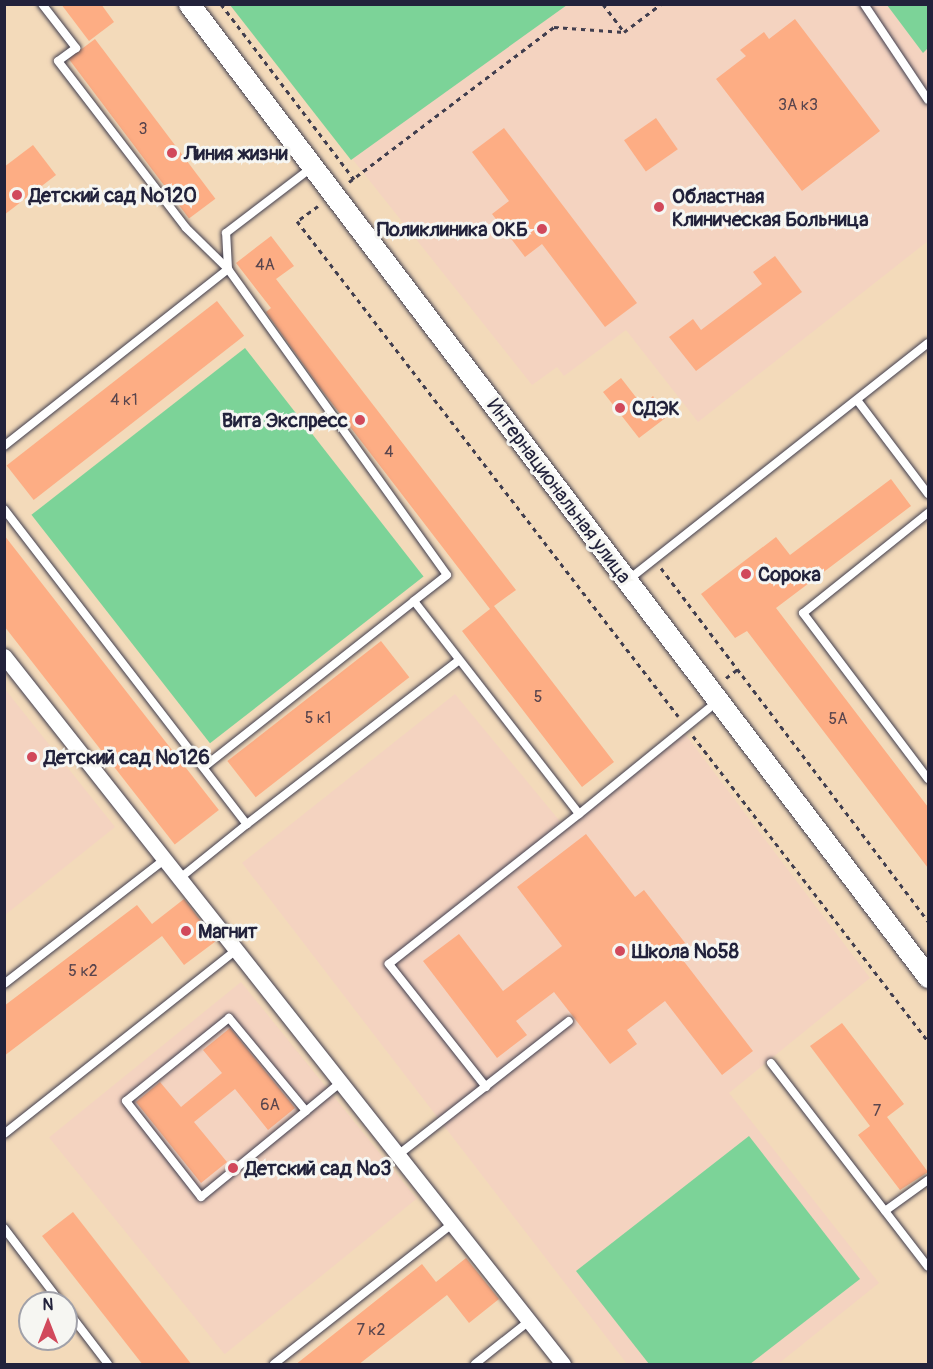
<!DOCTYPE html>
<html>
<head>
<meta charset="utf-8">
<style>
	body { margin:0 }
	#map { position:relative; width:933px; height:1369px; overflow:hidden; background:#f3daba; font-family:Pangolin,sans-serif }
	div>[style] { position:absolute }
	.built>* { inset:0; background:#f4d3c0; transform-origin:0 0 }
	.green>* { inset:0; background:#7cd398; transform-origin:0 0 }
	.building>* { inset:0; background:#fdad84; transform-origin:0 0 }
	.path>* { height:3px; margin-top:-1.5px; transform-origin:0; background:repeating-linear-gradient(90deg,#413e4e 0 4.5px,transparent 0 9px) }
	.roads { filter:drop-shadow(0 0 2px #413e4e) drop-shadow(0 0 2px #413e4e) }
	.service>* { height:8px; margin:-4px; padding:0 4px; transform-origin:4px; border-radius:4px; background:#fff }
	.minor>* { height:15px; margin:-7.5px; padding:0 7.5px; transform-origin:7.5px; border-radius:7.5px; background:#fff }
	.secondary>* { height:21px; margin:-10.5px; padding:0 10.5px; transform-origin:10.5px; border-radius:10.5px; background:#fff }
	.dots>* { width:16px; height:16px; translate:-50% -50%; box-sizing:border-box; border:3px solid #f6f6f2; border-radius:50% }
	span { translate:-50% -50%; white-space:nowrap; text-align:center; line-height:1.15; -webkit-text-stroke:6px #f6f6f2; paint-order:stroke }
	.number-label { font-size:16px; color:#59454d }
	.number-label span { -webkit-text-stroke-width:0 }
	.poi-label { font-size:20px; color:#22223b; font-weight:700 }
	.left { translate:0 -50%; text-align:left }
	.right { translate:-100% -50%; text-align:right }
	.street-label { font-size:20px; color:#22223b }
	.frame { position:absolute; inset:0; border:6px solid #22223b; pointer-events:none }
	.north { position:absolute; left:18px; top:1291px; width:60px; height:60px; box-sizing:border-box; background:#f6f6f2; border:2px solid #a1a1a9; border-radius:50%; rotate:0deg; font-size:16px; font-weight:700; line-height:24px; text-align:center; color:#22223b }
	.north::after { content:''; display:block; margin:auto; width:21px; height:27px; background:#d1495b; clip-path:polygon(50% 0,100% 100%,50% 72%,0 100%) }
</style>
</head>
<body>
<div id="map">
	<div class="built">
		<i style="clip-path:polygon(230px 5px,928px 5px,928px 241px,698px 422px,626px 330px,564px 376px,557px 367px,532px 385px)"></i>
		<i style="clip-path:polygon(4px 688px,115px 827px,5px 915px,4px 915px)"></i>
		<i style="clip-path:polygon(455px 694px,563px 825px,685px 734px,870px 978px,729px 1093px,879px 1283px,778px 1364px,627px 1364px,242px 863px)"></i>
		<i style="left:241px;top:982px;width:279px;height:247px;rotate:51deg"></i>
	</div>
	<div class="green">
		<i style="clip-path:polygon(230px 5px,567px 5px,351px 160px)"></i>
		<i style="clip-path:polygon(887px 5px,928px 5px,928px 48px,923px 53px)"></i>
		<i style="left:245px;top:348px;width:290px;height:271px;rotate:52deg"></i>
		<i style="clip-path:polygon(749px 1136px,860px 1279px,750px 1364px,649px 1364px,576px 1271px)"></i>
	</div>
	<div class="building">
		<i style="clip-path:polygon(61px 4px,101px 4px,114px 22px,89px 41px)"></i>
		<i style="clip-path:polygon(795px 19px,880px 131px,802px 191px,716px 79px,746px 56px,740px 50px,764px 32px,769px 39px)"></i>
		<i style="left:95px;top:39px;width:200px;height:33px;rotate:53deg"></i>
		<i style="left:656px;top:118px;width:38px;height:39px;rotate:55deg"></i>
		<i style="clip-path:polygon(504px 128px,637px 303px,605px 327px,542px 244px,525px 257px,492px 214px,509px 201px,472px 152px)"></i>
		<i style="clip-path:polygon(33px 145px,56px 175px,4px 215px,4px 167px)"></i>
		<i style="clip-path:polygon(271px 236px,294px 266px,276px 279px,516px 590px,494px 606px,614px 762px,582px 787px,462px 631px,490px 609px,321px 389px,266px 312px,271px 308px,236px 263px)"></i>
		<i style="clip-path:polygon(775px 256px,802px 292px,696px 371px,669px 337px,693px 319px,701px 330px,762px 284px,753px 272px)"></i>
		<i style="left:217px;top:301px;width:44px;height:267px;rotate:52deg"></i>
		<i style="clip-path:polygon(621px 378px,642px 405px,653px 396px,668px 416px,639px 438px,603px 392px)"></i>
		<i style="clip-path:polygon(891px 479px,911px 506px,776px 608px,928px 807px,928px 868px,747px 631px,735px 638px,701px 594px,776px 537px,790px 555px)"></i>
		<i style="left:4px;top:535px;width:349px;height:56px;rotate:52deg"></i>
		<i style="left:381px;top:641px;width:46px;height:195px;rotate:52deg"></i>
		<i style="clip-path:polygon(586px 834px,635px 897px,644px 890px,689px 948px,679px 955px,753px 1051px,722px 1075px,665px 1001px,627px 1030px,637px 1044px,610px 1064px,554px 992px,516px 1021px,527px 1035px,497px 1058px,423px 961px,459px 934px,503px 991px,562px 946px,517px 887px)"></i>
		<i style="clip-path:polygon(184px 899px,216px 941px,184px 965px,162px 936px,4px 1056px,4px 1006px,137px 905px,152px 924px)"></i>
		<i style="clip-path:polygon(842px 1023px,904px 1104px,887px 1117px,928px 1172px,900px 1190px,858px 1135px,870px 1126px,810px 1046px)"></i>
		<i style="clip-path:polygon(230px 1028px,295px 1108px,268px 1130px,235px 1089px,194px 1122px,227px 1162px,201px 1183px,136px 1102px,160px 1082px,181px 1107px,222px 1073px,203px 1050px)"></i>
		<i style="clip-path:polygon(73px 1212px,192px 1365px,143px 1365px,42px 1236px)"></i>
		<i style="clip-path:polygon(466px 1258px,499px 1299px,469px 1323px,447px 1295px,358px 1365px,295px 1365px,422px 1264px,436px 1282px)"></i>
	</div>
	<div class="path">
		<i style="left:221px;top:4px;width:220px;rotate:52.8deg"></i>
		<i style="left:603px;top:4px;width:35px;rotate:53deg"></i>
		<i style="left:349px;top:182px;width:257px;rotate:-37.1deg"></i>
		<i style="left:554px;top:27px;width:70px;rotate:4.1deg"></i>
		<i style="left:624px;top:32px;width:46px;rotate:-37.1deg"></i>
		<i style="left:318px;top:206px;width:26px;rotate:144deg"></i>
		<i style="left:297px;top:221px;width:625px;rotate:52.41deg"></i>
		<i style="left:661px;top:568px;width:443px;rotate:52.9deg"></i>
		<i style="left:726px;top:678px;width:15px;rotate:-37deg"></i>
		<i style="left:693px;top:736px;width:385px;rotate:52.4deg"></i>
	</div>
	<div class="roads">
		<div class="service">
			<i style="left:42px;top:4px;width:56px;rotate:52.3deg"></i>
			<i style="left:76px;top:48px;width:22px;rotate:144deg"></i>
			<i style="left:58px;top:61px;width:210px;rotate:52.5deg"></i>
			<i style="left:186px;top:228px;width:59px;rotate:44.3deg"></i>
			<i style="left:228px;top:269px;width:376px;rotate:54.4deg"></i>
			<i style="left:447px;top:575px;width:42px;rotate:141.8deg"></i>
			<i style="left:414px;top:601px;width:269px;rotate:52.2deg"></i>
			<i style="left:579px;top:814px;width:178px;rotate:-39.1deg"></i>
			<i style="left:864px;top:4px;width:115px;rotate:56.3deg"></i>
			<i style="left:857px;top:400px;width:118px;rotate:52.9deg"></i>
			<i style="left:4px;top:446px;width:285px;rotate:-38.3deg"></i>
			<i style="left:228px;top:269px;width:36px;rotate:-93deg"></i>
			<i style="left:226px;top:233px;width:107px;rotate:-37.4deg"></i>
			<i style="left:4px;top:509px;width:398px;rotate:52.4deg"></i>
			<i style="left:247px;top:824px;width:86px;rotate:141.1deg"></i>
			<i style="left:928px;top:513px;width:160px;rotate:141.3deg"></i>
			<i style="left:803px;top:613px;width:208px;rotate:53deg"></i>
			<i style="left:628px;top:580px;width:382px;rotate:-38.3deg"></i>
			<i style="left:204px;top:767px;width:268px;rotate:-38.3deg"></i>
			<i style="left:247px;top:824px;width:267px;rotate:-37.7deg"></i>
			<i style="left:4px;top:984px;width:204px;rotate:-37.8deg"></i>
			<i style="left:771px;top:1063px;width:257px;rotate:52.4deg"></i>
			<i style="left:486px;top:1087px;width:157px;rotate:-128.3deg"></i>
			<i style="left:389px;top:964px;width:242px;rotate:-38.3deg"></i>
			<i style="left:306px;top:1111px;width:121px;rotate:-129.6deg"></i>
			<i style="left:229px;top:1018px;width:132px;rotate:141.1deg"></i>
			<i style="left:126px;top:1101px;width:122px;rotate:52deg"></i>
			<i style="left:201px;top:1197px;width:136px;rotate:-39.3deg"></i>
			<i style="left:306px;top:1111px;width:45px;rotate:-39.6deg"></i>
			<i style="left:4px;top:1134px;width:296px;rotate:-38.4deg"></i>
			<i style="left:398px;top:1155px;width:217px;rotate:-38.1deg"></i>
			<i style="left:885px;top:1211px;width:53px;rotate:-35.8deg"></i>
			<i style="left:4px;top:1228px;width:94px;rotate:52.8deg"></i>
			<i style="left:66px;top:1309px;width:69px;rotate:52.6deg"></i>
			<i style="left:274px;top:1364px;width:226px;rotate:-38.2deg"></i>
			<i style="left:475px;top:1364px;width:69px;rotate:-38.5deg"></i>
		</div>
		<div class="minor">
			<i style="left:4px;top:656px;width:902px;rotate:51.71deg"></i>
		</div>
		<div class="secondary">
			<i style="left:189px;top:4px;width:1222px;rotate:52.78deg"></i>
		</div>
	</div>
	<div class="dots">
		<i style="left:172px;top:153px;background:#d1495b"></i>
		<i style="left:17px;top:195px;background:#d1495b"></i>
		<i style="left:659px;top:207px;background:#d1495b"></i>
		<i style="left:542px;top:229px;background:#d1495b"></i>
		<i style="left:620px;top:408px;background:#d1495b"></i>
		<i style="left:360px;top:420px;background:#d1495b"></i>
		<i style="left:746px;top:574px;background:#d1495b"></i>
		<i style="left:32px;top:757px;background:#d1495b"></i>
		<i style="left:186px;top:931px;background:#d1495b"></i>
		<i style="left:620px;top:951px;background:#d1495b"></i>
		<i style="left:233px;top:1168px;background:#d1495b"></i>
	</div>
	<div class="number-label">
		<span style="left:798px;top:105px">3А к3</span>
		<span style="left:143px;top:129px">3</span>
		<span style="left:265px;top:265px">4А</span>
		<span style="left:124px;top:400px">4 к1</span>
		<span style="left:389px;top:452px">4</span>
		<span style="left:538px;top:697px">5</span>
		<span style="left:318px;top:718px">5 к1</span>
		<span style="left:838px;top:719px">5А</span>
		<span style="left:83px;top:971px">5 к2</span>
		<span style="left:270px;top:1105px">6А</span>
		<span style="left:877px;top:1111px">7</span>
		<span style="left:371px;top:1330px">7 к2</span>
	</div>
	<div class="poi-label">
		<span class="left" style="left:184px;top:153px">Линия жизни</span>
		<span class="left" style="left:29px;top:195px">Детский сад №120</span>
		<span class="left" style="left:672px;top:208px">Областная<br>Клиническая Больница</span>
		<span class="right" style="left:528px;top:229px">Поликлиника ОКБ</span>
		<span class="left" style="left:632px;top:408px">СДЭК</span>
		<span class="right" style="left:348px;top:420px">Вита Экспресс</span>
		<span class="left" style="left:758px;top:574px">Сорока</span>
		<span class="left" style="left:44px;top:757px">Детский сад №126</span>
		<span class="left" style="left:198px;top:931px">Магнит</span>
		<span class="left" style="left:632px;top:951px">Школа №58</span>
		<span class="left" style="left:245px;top:1168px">Детский сад №3</span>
	</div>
	<div class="street-label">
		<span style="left:559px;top:491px;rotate:53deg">Интернациональная улица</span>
	</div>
	<div class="frame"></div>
	<div class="north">N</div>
</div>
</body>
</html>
